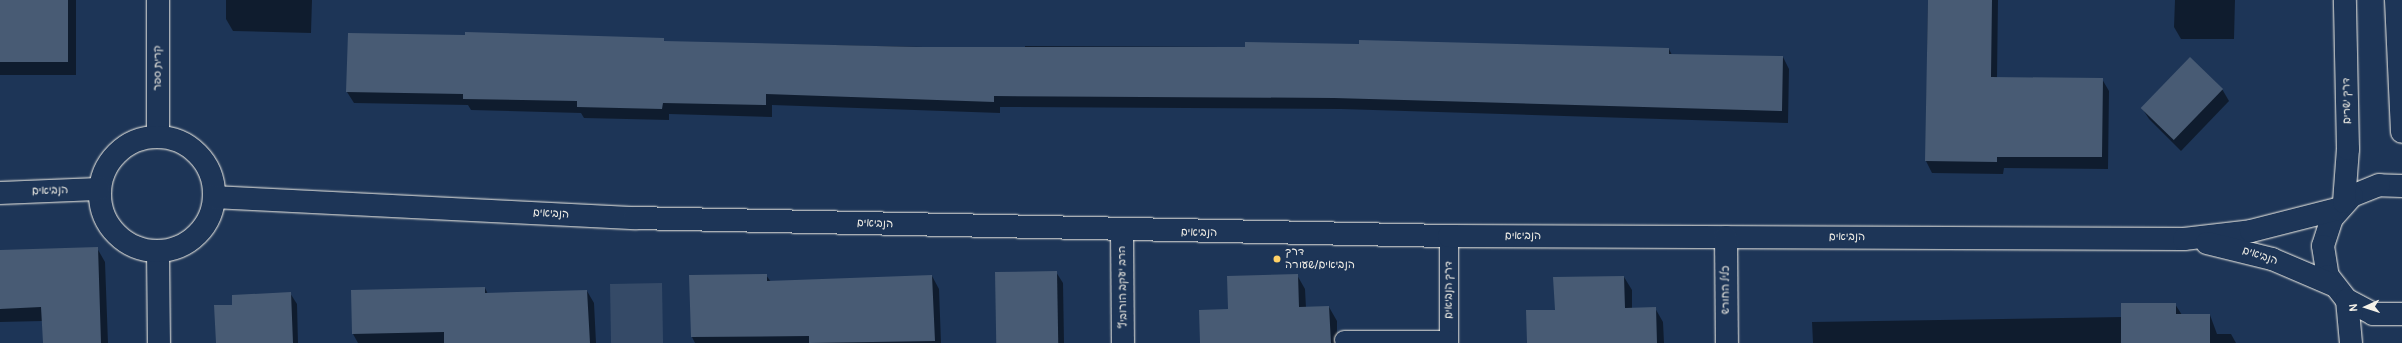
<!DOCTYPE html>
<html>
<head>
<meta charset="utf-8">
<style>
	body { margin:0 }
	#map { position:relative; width:2402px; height:343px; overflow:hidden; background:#1d3557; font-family:Pangolin,"Playpen Sans Hebrew",sans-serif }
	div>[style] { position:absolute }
	.green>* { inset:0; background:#354a67; transform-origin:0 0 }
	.shadow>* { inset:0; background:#0007; transform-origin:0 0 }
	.building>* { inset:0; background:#485b74; transform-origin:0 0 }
	.roads { filter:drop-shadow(0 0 1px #f4f1e8) drop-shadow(0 0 1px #f4f1e8) }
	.service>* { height:18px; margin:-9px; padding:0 9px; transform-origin:9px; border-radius:9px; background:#1d3557 }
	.minor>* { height:22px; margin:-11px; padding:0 11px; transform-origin:11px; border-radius:11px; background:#1d3557 }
	.tertiary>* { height:22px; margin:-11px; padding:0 11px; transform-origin:11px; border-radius:11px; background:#1d3557 }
	.tertiary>.ring { margin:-11px; padding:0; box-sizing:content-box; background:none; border:22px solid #1d3557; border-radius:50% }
	.dots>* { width:11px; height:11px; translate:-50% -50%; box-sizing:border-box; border:2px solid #1d3557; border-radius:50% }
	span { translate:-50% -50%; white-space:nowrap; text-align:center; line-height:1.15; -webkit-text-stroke:3px #1d3557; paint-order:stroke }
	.street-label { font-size:11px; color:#f4f1e8 }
	.poi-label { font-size:11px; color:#f4f1e8 }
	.left { translate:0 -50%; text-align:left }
	.north { position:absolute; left:2346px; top:287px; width:40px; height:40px; -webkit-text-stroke:3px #1d3557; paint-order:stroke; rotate:267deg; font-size:11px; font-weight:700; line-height:16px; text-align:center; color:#f4f1e8 }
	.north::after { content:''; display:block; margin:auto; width:14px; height:18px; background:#f4f1e8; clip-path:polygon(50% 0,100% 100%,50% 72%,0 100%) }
</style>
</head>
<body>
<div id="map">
	<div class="green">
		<i style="left:662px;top:283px;width:60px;height:52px;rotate:89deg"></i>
	</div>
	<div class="shadow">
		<i style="left:0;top:0;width:76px;height:75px"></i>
		<i style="clip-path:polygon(226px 0,312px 0,311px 33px,233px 31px,226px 19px)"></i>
		<i style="clip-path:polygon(1928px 0,1998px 0,1997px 78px,2102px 79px,2109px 91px,2108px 169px,2004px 168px,2003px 174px,1932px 173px,1926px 161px)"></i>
		<i style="clip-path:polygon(2175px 0,2235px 0,2234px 39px,2181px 39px,2174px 27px)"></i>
		<i style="clip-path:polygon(663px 39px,665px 42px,1025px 49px,1025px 46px,1669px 49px,1672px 55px,1783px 57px,1789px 69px,1788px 123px,1341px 109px,1000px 107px,1000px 113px,772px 105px,772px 117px,669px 114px,669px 120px,584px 118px,581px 113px,471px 110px,468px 105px,354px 103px,347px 92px)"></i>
		<i style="clip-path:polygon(2222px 89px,2229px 101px,2181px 151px,2149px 119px,2142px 108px)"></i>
		<i style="clip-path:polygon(97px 248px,105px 262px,108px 343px,44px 343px,43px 321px,0 322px,0 251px)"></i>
		<i style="clip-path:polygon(1056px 272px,1063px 283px,1064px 343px,997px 343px)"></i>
		<i style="clip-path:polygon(766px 275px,771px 282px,932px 276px,939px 289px,941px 343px,695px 343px,692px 337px)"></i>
		<i style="clip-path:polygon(1297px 275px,1305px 289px,1306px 308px,1329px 307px,1337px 321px,1337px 343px,1201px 343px,1229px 310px)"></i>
		<i style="clip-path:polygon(1624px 277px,1632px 290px,1632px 309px,1655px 308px,1663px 322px,1664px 343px,1528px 343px,1556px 311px)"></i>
		<i style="clip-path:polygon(485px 288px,488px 294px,587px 291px,594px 303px,596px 343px,358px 343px,353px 334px)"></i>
		<i style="clip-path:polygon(290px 293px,297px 304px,298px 343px,217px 343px)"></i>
		<i style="clip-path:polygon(2175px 304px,2182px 315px,2210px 315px,2217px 334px,2231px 334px,2236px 343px,1813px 343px,1812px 322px,2122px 317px)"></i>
	</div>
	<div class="building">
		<i style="left:0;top:0;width:68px;height:62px"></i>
		<i style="clip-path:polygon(1928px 0,1992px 0,1991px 77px,2103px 78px,2102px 157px,1997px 157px,1997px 162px,1925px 161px)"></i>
		<i style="clip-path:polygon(465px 32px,664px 38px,664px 41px,917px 47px,1245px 47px,1245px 42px,1359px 44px,1359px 40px,1669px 48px,1669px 54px,1783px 56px,1782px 111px,1334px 98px,994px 96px,994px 102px,766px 94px,766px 105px,663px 103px,662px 109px,577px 107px,577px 101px,463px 99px,463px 94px,346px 92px,348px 33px,465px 35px)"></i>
		<i style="left:2190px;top:57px;width:46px;height:71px;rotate:44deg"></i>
		<i style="clip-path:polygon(98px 247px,101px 343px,43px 343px,41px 307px,0 309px,0 250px)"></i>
		<i style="left:1057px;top:271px;width:72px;height:62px;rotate:89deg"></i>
		<i style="clip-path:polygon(767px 274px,767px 281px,932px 275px,935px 341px,809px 343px,809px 336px,691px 337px,689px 275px)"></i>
		<i style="clip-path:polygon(1298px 274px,1299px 307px,1329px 306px,1331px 343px,1200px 343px,1199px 310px,1228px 309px,1227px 276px)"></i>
		<i style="clip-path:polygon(1624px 276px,1625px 308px,1656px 307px,1657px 343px,1527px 343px,1526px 310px,1555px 310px,1553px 277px)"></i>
		<i style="clip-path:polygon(485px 287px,485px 293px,587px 290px,590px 343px,444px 343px,444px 332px,352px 334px,351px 290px)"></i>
		<i style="clip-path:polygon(291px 292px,293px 343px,216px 343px,214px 305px,232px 305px,232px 295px)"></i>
		<i style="clip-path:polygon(2121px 303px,2176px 303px,2176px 314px,2210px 314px,2210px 343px,2121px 343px)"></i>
	</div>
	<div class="roads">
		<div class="service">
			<i style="left:1449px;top:236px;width:107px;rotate:90deg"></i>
			<i style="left:1344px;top:340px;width:105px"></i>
		</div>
		<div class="minor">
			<i style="left:1122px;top:231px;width:112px;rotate:89.5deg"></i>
			<i style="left:158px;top:251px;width:92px;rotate:89.4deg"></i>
		</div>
		<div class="tertiary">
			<i style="left:2396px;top:0;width:132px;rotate:87.4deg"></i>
			<i style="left:158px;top:136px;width:136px;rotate:-90deg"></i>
			<i class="ring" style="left:100px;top:137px;width:92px;height:92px"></i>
			<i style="left:2402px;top:186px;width:23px;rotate:-178deg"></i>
			<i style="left:2379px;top:185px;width:29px;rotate:158deg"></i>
			<i style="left:2352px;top:196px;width:30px;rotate:132deg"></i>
			<i style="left:2332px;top:218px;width:29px;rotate:108deg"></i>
			<i style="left:2323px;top:246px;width:30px;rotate:81deg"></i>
			<i style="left:2328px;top:276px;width:31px;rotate:52deg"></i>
			<i style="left:2347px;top:300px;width:30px;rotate:28deg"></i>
			<i style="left:2373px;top:314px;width:29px"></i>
			<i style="left:0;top:193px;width:99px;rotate:-2.3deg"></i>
			<i style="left:214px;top:197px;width:421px;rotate:2.9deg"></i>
			<i style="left:634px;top:218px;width:815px;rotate:1.27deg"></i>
			<i style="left:1449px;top:236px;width:735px;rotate:0.23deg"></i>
			<i style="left:2184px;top:239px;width:67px;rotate:-6.8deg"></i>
			<i style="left:2251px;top:231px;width:89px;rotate:-14.3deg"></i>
			<i style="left:2344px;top:202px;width:53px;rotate:-85.7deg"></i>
			<i style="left:2348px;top:149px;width:149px;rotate:-91.2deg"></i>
			<i style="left:1726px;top:237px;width:106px;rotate:89.5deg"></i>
			<i style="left:2207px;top:243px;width:67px;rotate:13.8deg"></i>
			<i style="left:2272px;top:259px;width:66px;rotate:23.1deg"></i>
			<i style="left:2347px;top:300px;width:43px;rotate:84.7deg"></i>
		</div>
	</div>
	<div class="dots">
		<i style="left:1277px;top:259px;background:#ffd166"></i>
	</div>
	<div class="street-label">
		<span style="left:158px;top:68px;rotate:-90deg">קרית ספר</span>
		<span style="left:2347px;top:101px;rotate:-91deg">דרך ישרים</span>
		<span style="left:50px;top:191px;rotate:-2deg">הנביאים</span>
		<span style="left:551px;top:214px;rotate:3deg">הנביאים</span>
		<span style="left:875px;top:224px;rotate:2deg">הנביאים</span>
		<span style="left:1199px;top:233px;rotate:1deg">הנביאים</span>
		<span style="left:1523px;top:236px">הנביאים</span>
		<span style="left:1847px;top:237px">הנביאים</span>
		<span style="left:2260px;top:256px;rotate:18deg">הנביאים</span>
		<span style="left:1123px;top:287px;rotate:-91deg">הרב יעקב הורוביץ</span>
		<span style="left:1449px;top:290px;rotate:-90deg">דרך הנביאים</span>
		<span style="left:1726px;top:290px;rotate:-90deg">כליל החורש</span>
	</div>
	<div class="poi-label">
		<span class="left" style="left:1285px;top:259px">דרך<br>הנביאים/שעורה</span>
	</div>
	<div class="north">N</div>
</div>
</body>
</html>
